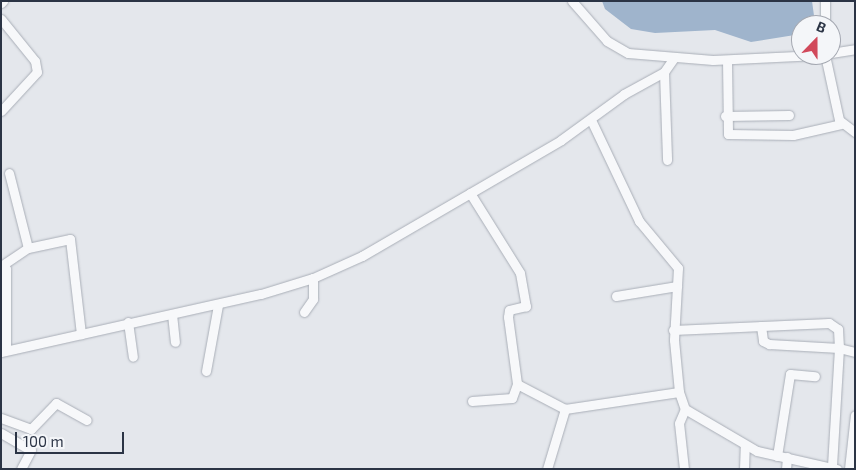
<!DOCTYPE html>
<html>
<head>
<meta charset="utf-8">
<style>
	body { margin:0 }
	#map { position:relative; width:856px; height:470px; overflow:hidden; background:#e4e7ec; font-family:"Exo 2",sans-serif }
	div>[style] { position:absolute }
	.water>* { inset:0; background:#9fb4cc }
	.roads { filter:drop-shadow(0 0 1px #a9aeb7) drop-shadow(0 0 1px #a9aeb7) }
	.minor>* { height:9px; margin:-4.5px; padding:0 4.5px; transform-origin:4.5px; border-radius:4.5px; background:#f7f8fa }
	span { translate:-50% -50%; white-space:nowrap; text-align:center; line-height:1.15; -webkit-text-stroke:5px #f4f6f9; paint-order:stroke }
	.frame { position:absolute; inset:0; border:2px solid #2b3445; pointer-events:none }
	.north { position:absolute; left:791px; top:15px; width:50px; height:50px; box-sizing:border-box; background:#f4f6f9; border:1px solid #a4a8b1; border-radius:50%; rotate:22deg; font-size:14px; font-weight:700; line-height:20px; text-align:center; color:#2b3445 }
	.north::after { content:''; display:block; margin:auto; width:18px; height:22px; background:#d1495b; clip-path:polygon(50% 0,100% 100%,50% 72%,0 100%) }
	.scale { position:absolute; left:15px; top:432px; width:109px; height:22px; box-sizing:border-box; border:2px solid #2b3445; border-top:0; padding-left:6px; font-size:15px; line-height:18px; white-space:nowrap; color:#2b3445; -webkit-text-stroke:4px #f4f6f9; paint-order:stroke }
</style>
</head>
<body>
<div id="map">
	<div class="water">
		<i style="clip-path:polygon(602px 1px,812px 1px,815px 23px,801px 25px,801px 34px,751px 42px,715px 30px,655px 33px,631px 29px,605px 9px)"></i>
	</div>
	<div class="roads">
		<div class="minor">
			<i style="left:572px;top:1px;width:53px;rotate:48.8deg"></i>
			<i style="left:607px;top:41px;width:24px;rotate:30deg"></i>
			<i style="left:628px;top:53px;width:85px;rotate:4.7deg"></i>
			<i style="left:713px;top:60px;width:105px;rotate:-2.7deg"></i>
			<i style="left:825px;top:1px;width:24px;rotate:90deg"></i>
			<i style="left:1px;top:3px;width:3px;rotate:-45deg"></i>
			<i style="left:1px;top:19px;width:54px;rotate:51deg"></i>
			<i style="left:35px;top:61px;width:11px;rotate:80deg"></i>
			<i style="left:37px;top:72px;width:53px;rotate:132.7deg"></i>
			<i style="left:831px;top:53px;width:24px;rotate:-9deg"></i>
			<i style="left:825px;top:55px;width:66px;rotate:77.8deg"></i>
			<i style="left:839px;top:120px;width:20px;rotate:37deg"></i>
			<i style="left:727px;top:60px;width:74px;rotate:89.2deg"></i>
			<i style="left:728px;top:134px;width:65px;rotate:0.9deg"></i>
			<i style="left:793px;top:135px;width:49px;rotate:-12.9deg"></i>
			<i style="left:664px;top:72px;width:88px;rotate:88deg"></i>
			<i style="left:725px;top:116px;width:64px;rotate:-0.9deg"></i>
			<i style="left:592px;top:122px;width:110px;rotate:64.6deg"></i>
			<i style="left:639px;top:221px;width:61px;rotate:50.3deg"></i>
			<i style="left:678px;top:268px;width:72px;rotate:93.2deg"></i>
			<i style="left:674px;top:340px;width:52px;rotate:84.5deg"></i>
			<i style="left:679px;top:392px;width:18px;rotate:71deg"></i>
			<i style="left:685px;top:409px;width:83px;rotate:30.3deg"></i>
			<i style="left:757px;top:451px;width:82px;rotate:12.7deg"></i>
			<i style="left:9px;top:173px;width:77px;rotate:75.8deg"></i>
			<i style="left:470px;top:193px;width:94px;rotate:58deg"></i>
			<i style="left:520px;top:273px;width:34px;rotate:80deg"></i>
			<i style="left:526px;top:306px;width:17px;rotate:167deg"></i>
			<i style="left:509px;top:310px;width:7px;rotate:98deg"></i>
			<i style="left:508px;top:317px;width:68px;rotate:82.3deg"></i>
			<i style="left:517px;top:384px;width:54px;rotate:27.5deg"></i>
			<i style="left:1px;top:266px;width:32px;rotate:-34deg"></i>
			<i style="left:28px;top:248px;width:43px;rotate:-12.1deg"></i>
			<i style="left:70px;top:239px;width:96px;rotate:83.4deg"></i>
			<i style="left:1px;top:266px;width:6px;rotate:31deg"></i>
			<i style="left:6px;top:269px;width:81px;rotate:90deg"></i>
			<i style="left:616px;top:296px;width:62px;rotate:-9.3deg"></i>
			<i style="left:304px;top:312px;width:16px;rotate:-55deg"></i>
			<i style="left:313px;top:299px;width:21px;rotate:-90deg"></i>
			<i style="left:172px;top:314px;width:28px;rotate:84deg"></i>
			<i style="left:128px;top:322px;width:35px;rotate:82deg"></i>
			<i style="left:761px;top:326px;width:15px;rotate:82deg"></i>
			<i style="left:763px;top:341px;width:7px;rotate:27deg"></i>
			<i style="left:769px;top:344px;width:70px;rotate:3.3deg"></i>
			<i style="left:839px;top:348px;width:119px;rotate:93.4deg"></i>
			<i style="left:673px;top:330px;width:156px;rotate:-2.6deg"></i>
			<i style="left:829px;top:323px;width:11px;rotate:34deg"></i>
			<i style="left:838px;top:329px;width:19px;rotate:87deg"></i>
			<i style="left:839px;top:348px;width:16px;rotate:14deg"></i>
			<i style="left:1px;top:352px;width:266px;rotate:-12.6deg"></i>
			<i style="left:261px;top:294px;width:54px;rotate:-17.1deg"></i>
			<i style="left:313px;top:278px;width:54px;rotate:-24.2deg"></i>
			<i style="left:362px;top:256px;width:230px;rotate:-30.2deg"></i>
			<i style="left:561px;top:140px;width:78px;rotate:-36.1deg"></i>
			<i style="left:624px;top:94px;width:46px;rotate:-28.8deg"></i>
			<i style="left:664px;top:72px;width:16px;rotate:-55deg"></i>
			<i style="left:206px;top:371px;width:67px;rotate:-79.7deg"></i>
			<i style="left:472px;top:401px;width:40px;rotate:-4.3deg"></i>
			<i style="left:512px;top:398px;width:15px;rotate:-70deg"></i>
			<i style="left:1px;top:418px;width:32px;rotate:20deg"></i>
			<i style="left:31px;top:429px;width:36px;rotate:-46deg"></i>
			<i style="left:56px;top:403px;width:35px;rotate:29deg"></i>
			<i style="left:1px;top:433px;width:34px;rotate:30deg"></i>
			<i style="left:31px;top:450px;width:21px;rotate:118deg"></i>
			<i style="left:777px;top:456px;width:83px;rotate:-81deg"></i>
			<i style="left:790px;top:374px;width:25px;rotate:5deg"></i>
			<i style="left:547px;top:469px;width:63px;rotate:-73.3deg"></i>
			<i style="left:565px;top:409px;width:115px;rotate:-8.5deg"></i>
			<i style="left:684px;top:469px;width:46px;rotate:-96.2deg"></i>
			<i style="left:679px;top:423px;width:15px;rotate:-67deg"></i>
			<i style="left:744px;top:469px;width:23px;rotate:-88deg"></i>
			<i style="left:786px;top:469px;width:12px;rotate:-85deg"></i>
			<i style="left:849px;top:469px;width:54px;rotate:-83.7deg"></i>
		</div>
	</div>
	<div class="frame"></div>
	<div class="north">B</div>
	<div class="scale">100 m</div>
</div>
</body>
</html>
